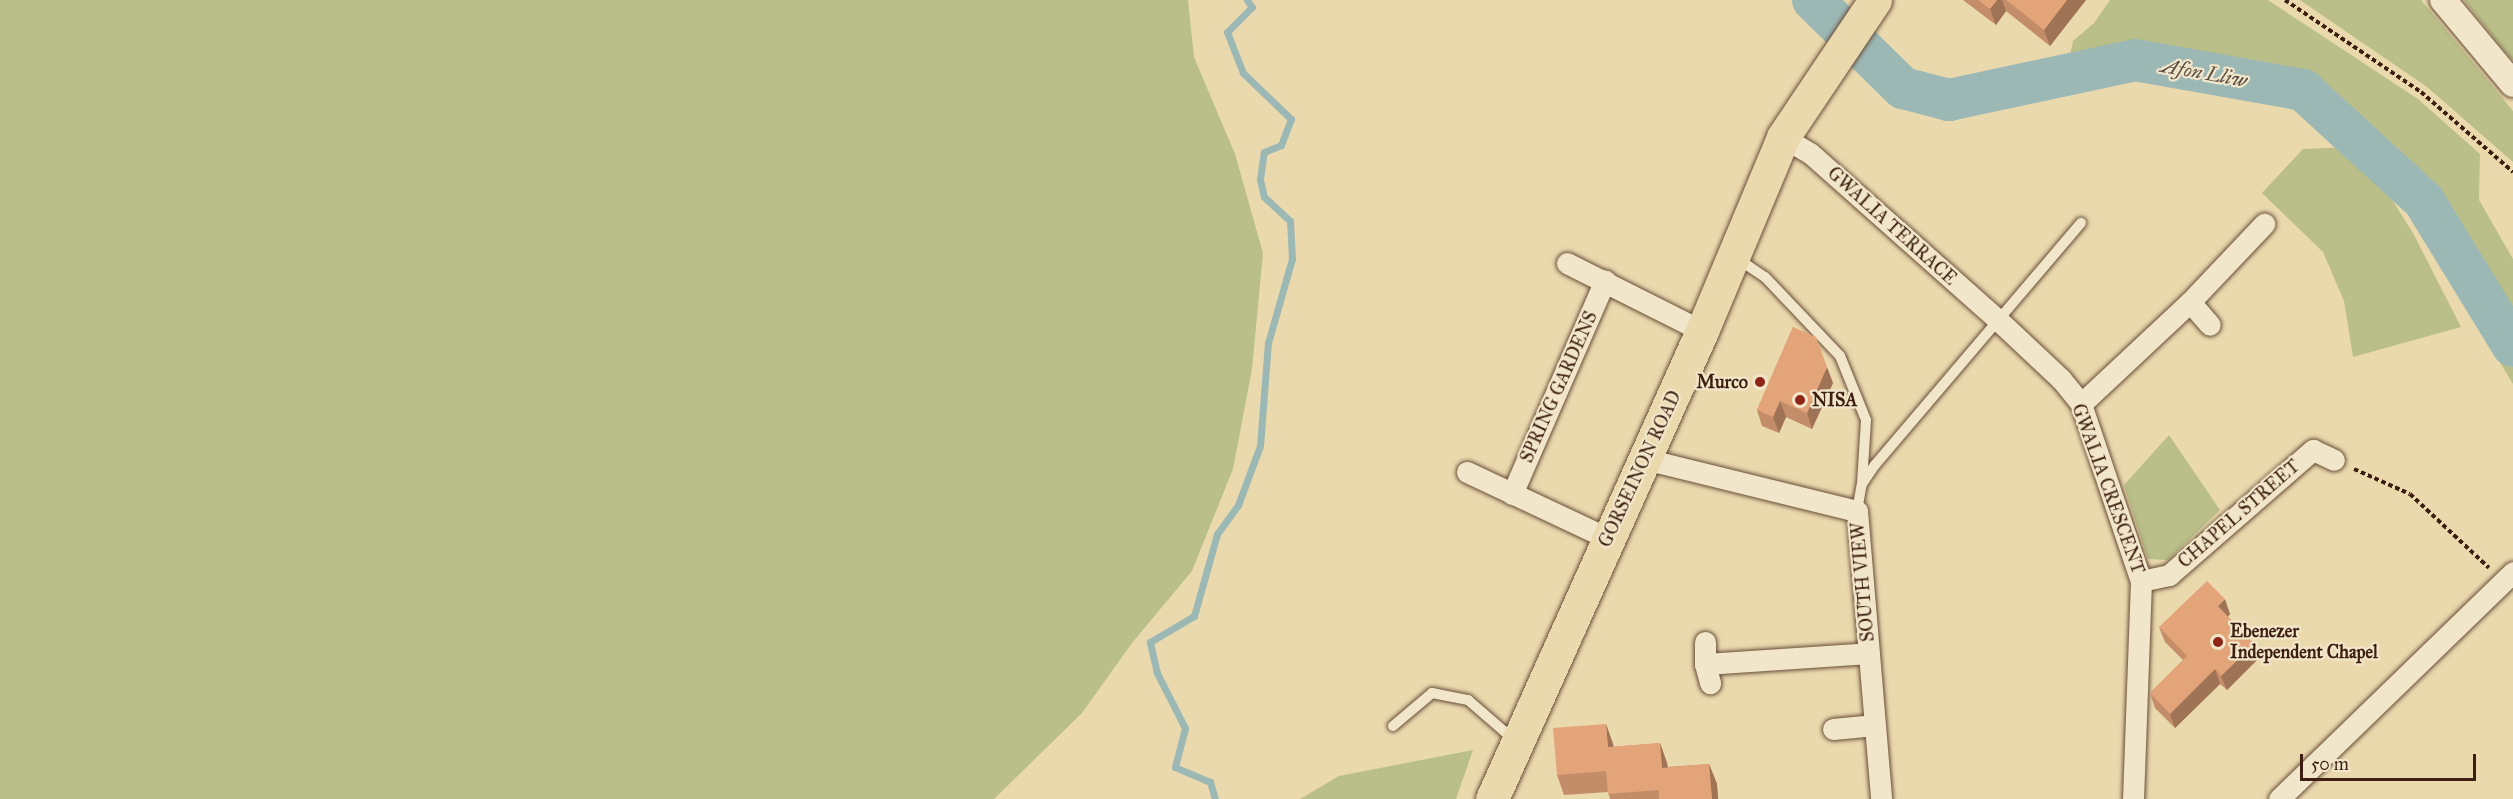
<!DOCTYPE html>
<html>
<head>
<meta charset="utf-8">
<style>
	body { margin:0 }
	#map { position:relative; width:2513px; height:799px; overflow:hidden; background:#ebd9ae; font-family:"IM FELL Great Primer",serif }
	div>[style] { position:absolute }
	.green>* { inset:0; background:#babf89 }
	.stream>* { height:7px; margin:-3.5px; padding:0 3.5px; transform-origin:3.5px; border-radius:3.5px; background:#9cb8b5 }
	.river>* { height:42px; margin:-21px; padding:0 21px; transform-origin:21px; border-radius:21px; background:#9cb8b5 }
	.path>* { height:4px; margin-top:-2px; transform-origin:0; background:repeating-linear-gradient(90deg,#3c1f10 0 4.5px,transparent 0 7.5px) }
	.roads { filter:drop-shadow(0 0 2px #684e38) drop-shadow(0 0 2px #684e38) }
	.service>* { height:10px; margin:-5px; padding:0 5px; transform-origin:5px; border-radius:5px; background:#f2e6ca }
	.minor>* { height:21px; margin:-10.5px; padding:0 10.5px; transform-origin:10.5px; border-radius:10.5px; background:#f2e6ca }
	.tertiary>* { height:26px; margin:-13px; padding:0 13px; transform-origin:13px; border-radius:13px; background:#f2e6ca }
	.primary>* { height:33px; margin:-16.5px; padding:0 16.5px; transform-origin:16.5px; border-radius:16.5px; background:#ebd9ae }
	.wall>* { inset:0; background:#c38d69 }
	.shaded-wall>* { inset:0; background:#9f7355 }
	.building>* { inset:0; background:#e3a47a }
	.dots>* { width:16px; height:16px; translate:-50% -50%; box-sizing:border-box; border:3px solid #f2e6ca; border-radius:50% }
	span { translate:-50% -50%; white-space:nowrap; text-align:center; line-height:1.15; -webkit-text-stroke:4.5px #f2e6ca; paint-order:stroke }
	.street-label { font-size:18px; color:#3c1f10 }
	.poi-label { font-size:18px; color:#3c1f10; font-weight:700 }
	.right { translate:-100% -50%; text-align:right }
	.left { translate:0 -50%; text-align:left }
	.water-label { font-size:20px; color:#594d42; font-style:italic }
	.scale { position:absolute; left:2300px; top:754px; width:176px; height:27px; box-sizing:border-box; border:3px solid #3c1f10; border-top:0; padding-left:8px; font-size:18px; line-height:21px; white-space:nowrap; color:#3c1f10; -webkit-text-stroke:4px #f2e6ca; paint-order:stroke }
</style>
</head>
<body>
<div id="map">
	<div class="green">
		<i style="clip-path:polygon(0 0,1188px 0,1194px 57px,1235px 154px,1263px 253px,1252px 369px,1233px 469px,1192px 571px,1132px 643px,1082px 713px,994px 799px,0 799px)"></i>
		<i style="clip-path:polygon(2110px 0,2268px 0,2418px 99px,2480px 154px,2479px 200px,2513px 259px,2513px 384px,2453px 285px,2411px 198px,2366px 137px,2332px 104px,2298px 81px,2261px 66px,2213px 54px,2137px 43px,2085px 61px,2070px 55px,2073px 41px,2094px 23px)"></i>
		<i style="clip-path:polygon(2300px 0,2421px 0,2513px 111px,2513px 162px,2427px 87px)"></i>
		<i style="clip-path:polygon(2464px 0,2513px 0,2513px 60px,2503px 49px)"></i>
		<i style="clip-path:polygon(2350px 147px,2386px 190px,2413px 233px,2461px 327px,2353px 357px,2344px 301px,2323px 252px,2262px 193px,2303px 149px)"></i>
		<i style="clip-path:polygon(2169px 435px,2220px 510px,2168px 560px,2148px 559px,2124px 485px)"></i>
		<i style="clip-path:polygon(1473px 750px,1456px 799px,1300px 799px,1339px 776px)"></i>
	</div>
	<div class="stream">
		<i style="left:1215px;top:799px;width:18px;rotate:-106deg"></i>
		<i style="left:1210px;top:782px;width:38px;rotate:-157deg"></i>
		<i style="left:1175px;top:767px;width:40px;rotate:-75.6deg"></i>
		<i style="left:1185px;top:728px;width:62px;rotate:-117deg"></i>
		<i style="left:1157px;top:673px;width:32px;rotate:-103deg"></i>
		<i style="left:1150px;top:642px;width:51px;rotate:-30.6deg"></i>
		<i style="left:1194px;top:616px;width:85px;rotate:-74.3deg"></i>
		<i style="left:1217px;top:534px;width:36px;rotate:-54deg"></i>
		<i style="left:1238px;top:505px;width:63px;rotate:-69.6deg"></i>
		<i style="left:1260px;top:446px;width:103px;rotate:-85.6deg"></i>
		<i style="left:1268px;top:343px;width:87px;rotate:-74.1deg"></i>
		<i style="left:1292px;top:259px;width:38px;rotate:-93deg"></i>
		<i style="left:1290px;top:221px;width:35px;rotate:-137deg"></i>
		<i style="left:1264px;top:197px;width:18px;rotate:-103deg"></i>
		<i style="left:1260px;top:179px;width:27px;rotate:-82deg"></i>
		<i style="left:1264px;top:152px;width:18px;rotate:-22deg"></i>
		<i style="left:1281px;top:145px;width:28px;rotate:-69deg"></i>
		<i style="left:1291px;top:119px;width:66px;rotate:-136.2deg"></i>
		<i style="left:1243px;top:73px;width:44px;rotate:-111.3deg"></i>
		<i style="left:1227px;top:32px;width:35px;rotate:-45deg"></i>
		<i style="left:1252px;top:7px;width:9px;rotate:-126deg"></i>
	</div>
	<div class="river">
		<i style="left:1813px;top:0;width:126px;rotate:44.4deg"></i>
		<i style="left:1903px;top:88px;width:48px;rotate:14.6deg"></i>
		<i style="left:1949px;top:100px;width:190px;rotate:-12.1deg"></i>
		<i style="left:2135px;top:60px;width:171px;rotate:10.1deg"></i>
		<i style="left:2303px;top:90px;width:164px;rotate:42.5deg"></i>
		<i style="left:2424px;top:201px;width:170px;rotate:58.5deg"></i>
	</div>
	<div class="path">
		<i style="left:2285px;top:0;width:164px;rotate:34.1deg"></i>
		<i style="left:2421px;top:92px;width:122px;rotate:41deg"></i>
		<i style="left:2354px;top:469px;width:61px;rotate:24.1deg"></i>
		<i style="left:2410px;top:494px;width:108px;rotate:43.1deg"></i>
	</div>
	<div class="roads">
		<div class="service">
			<i style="left:1735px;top:257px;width:36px;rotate:34deg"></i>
			<i style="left:1765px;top:277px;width:109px;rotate:46.5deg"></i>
			<i style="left:1840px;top:356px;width:69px;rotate:67.9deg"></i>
			<i style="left:1866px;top:420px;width:64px;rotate:93.6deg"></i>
			<i style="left:1857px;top:511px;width:27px;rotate:-80deg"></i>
			<i style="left:1862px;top:484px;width:23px;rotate:-56deg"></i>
			<i style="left:1875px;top:465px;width:318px;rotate:-49.6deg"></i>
			<i style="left:1393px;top:726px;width:51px;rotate:-40.2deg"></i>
			<i style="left:1432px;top:693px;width:37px;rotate:11deg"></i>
			<i style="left:1468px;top:700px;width:60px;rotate:40.9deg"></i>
		</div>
		<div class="minor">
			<i style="left:1783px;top:137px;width:31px;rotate:31deg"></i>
			<i style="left:1810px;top:153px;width:250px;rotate:41.6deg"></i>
			<i style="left:1997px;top:319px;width:88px;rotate:43.2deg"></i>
			<i style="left:2061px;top:379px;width:32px;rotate:51deg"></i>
			<i style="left:2081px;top:404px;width:187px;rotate:71.3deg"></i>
			<i style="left:2141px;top:581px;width:218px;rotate:92.1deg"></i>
			<i style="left:1567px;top:263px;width:151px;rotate:26.7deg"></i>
			<i style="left:2190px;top:302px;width:30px;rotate:49deg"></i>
			<i style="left:2081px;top:404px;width:149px;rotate:-43.1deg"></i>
			<i style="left:2190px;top:302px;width:108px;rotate:-46.5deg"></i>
			<i style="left:1645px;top:459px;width:218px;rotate:13.8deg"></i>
			<i style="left:1857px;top:511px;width:289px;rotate:85.2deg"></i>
			<i style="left:1467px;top:472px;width:155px;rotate:25.2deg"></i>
			<i style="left:1512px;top:494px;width:233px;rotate:-66.5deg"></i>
			<i style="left:2141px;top:581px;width:29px;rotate:-12deg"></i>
			<i style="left:2169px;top:575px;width:191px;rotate:-41deg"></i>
			<i style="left:2313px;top:450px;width:23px;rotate:25deg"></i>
			<i style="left:1705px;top:642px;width:22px;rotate:90deg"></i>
			<i style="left:1705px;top:664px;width:20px;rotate:75deg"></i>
			<i style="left:1705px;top:664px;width:164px;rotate:-3.8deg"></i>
			<i style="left:1833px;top:729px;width:42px;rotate:-5.4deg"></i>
			<i style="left:2279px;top:799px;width:326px;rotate:-44.1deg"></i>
		</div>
		<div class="tertiary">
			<i style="left:2443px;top:0;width:109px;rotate:50.2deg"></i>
		</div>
		<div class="primary">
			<i style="left:1492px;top:799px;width:513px;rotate:-65.83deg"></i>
			<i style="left:1702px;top:331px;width:210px;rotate:-67.3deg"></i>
			<i style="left:1783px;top:137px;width:165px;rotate:-56.1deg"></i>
		</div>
	</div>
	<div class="wall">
		<i style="clip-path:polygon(1963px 0,2086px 0,2050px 46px,2006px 11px,1996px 25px)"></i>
		<i style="clip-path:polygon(1793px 327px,1833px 383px,1812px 429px,1786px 417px,1779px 433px,1762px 426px,1757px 410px)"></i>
		<i style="clip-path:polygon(2230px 614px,2228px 617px,2254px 644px,2259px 658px,2227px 690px,2220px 684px,2175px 728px,2155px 708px,2150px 693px,2183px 660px,2165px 642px,2159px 627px)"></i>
		<i style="clip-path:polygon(1606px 724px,1614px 747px,1660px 743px,1667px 763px,1668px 767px,1709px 764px,1717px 784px,1718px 799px,1610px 799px,1608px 792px,1564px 795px,1557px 775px)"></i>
	</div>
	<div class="shaded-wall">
		<i style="clip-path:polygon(1997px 0,2002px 0,2006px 11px,1996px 25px,1990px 9px)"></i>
		<i style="clip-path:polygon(2067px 0,2086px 0,2050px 46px,2044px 30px)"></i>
		<i style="clip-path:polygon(1827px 367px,1833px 383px,1812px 429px,1807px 413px)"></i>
		<i style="clip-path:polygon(1780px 401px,1786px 417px,1779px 433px,1773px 417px)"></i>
		<i style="clip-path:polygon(2225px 599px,2230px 614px,2223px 621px,2218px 606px)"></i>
		<i style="clip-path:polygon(2254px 644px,2259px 658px,2227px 690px,2221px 676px)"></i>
		<i style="clip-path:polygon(2215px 669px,2220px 684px,2175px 728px,2170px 714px)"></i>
		<i style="clip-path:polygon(1606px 724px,1613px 744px,1615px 768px,1608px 747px)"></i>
		<i style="clip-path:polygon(1660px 743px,1667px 763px,1669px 788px,1662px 768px)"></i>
		<i style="clip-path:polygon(1709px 764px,1717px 784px,1718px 799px,1712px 799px)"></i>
	</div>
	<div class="building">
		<i style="clip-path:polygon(1978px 0,1997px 0,1990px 9px)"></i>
		<i style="clip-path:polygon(2006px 0,2067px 0,2044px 30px)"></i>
		<i style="clip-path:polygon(1793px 327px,1816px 337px,1827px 367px,1807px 413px,1780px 401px,1773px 417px,1757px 410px)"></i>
		<i style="clip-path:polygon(2207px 581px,2225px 599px,2218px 606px,2254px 644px,2221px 676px,2215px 669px,2170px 714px,2150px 693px,2187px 656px,2159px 627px)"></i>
		<i style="clip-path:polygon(1606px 724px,1608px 747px,1660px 743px,1662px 768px,1709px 764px,1712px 799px,1659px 799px,1659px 790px,1608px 794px,1606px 771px,1557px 775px,1553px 728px)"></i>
	</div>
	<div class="dots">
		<i style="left:1760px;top:382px;background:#8f2418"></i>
		<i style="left:1800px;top:400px;background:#8f2418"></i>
		<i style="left:2218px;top:642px;background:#8f2418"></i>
	</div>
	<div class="street-label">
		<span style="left:1892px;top:226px;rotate:42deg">GWALIA TERRACE</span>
		<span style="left:1559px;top:387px;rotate:-66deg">SPRING GARDENS</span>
		<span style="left:1640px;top:469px;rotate:-65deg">GORSEINON ROAD</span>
		<span style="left:2108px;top:489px;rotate:70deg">GWALIA CRESCENT</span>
		<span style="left:2239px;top:514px;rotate:-41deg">CHAPEL STREET</span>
		<span style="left:1863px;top:582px;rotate:-95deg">SOUTH VIEW</span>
	</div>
	<div class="poi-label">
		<span class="right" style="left:1748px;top:382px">Murco</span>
		<span class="left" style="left:1812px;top:400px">NISA</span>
		<span class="left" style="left:2230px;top:642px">Ebenezer<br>Independent Chapel</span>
	</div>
	<div class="water-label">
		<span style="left:2204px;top:73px;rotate:10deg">Afon Lliw</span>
	</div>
	<div class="scale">50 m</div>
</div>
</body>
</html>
